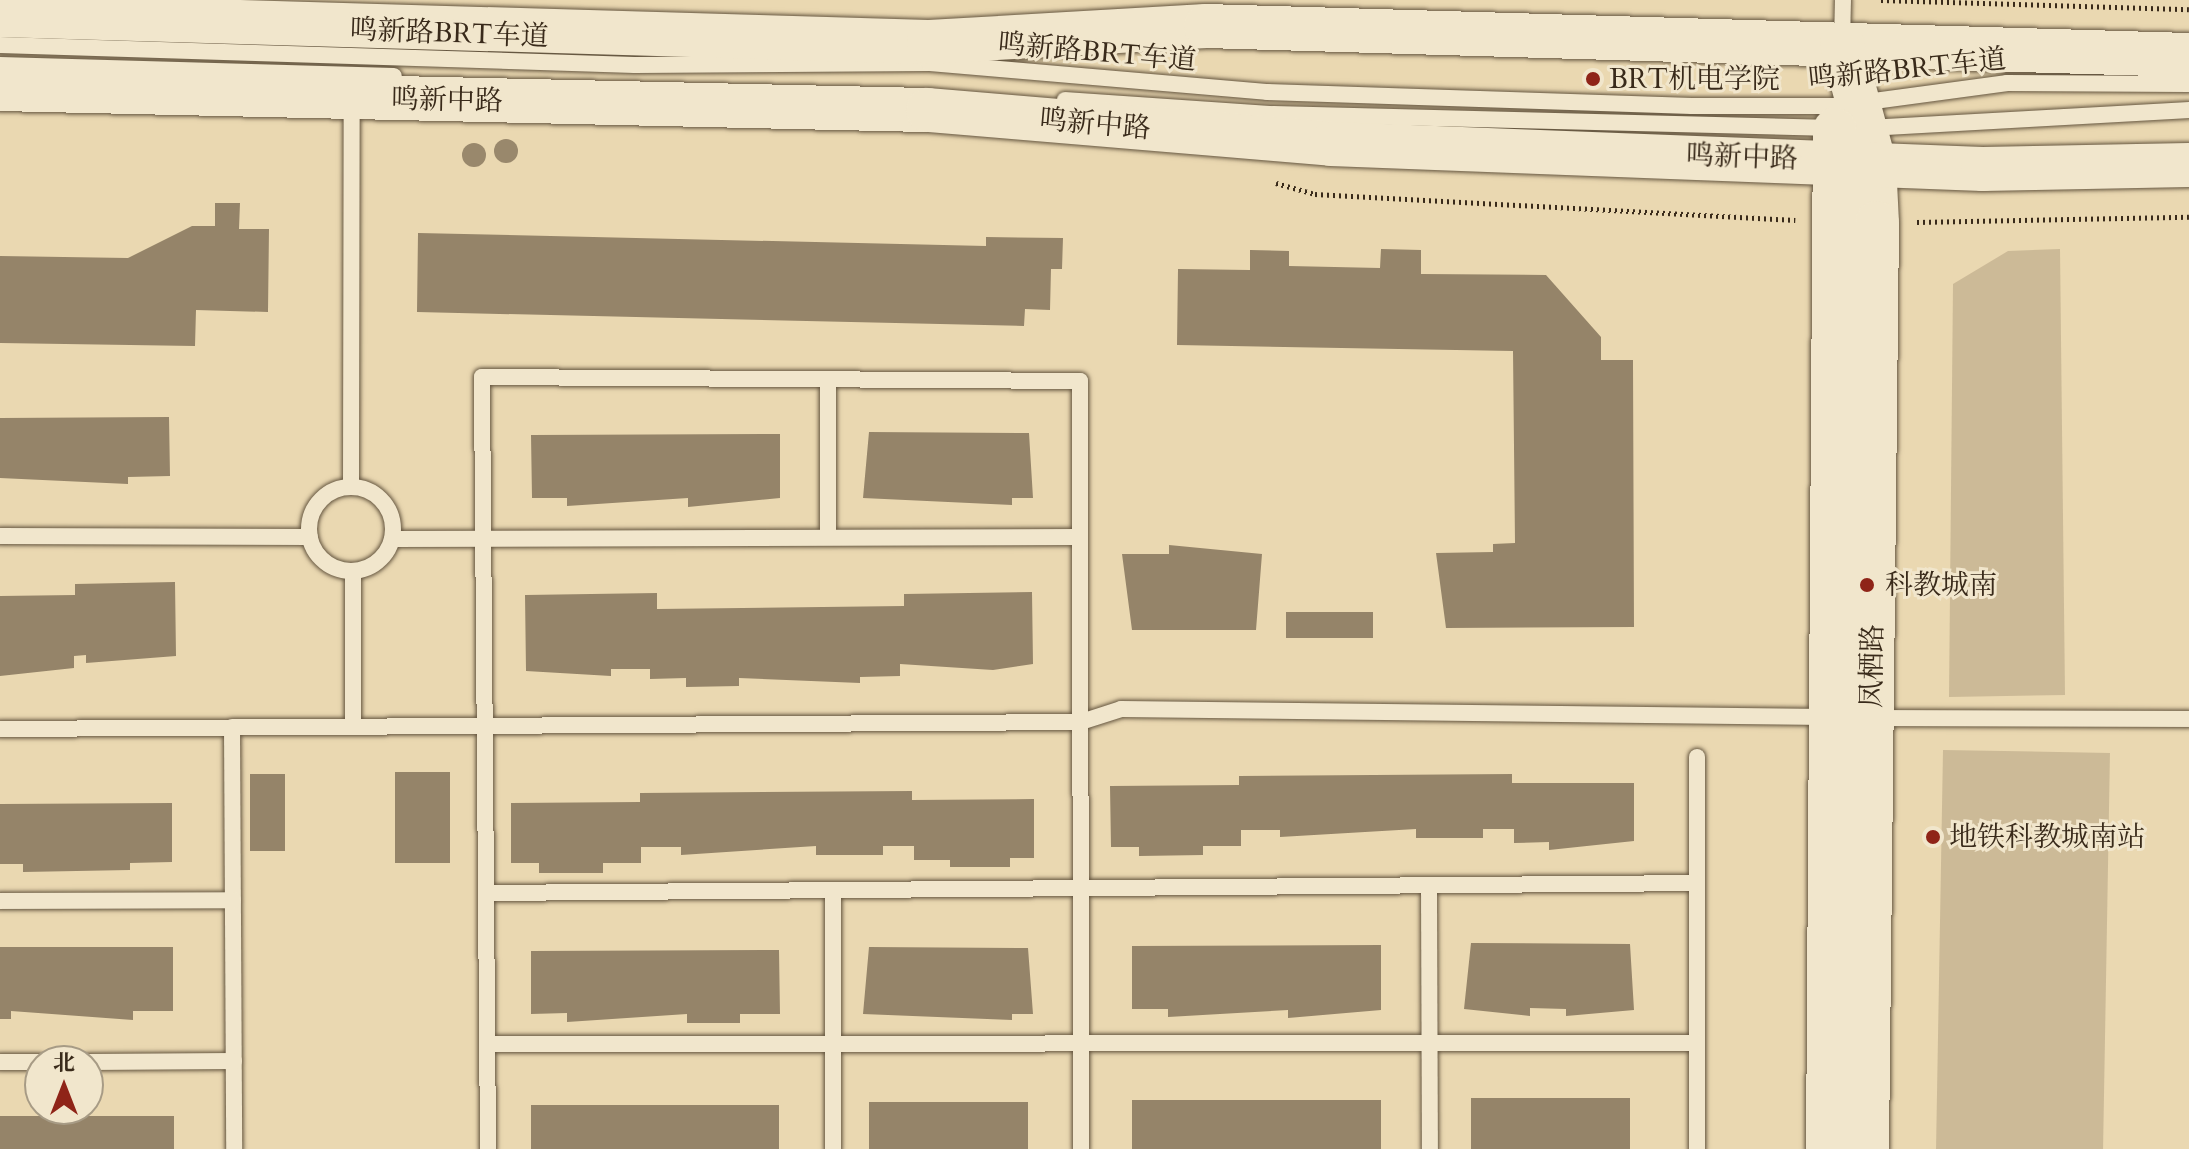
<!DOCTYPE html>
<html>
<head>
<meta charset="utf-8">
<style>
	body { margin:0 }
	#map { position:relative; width:2189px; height:1149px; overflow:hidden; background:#ead8b1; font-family:Cardo,"Noto Serif SC",serif }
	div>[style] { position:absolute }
	.green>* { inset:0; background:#ccba97; transform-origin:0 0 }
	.building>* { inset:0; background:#958469; transform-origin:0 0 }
	.path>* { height:5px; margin-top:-2.5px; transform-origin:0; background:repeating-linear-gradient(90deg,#392a1a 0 2px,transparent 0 6px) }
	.roads { filter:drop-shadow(0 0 2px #655640) drop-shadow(0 0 2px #655640) }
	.lane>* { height:16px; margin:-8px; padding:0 8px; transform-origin:8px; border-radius:8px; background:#f1e6cc }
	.lane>.ring { margin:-8px; padding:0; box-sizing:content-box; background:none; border:16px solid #f1e6cc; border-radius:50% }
	.secondary>* { height:44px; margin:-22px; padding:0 22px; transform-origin:22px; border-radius:22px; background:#f1e6cc }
	.trees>* { width:24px; height:24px; margin:-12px; border-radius:50%; background:#99886c }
	.dots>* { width:22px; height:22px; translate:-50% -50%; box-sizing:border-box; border:4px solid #f1e6cc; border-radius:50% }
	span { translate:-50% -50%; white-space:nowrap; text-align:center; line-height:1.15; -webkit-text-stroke:6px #f1e6cc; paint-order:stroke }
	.street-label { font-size:28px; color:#392a1a }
	.poi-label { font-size:28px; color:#392a1a }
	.left { translate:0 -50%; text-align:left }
	.north { position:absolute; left:24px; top:1045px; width:80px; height:80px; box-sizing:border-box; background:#f1e6cc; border:2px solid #a79b85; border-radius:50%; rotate:0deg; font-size:22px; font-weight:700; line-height:32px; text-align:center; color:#392a1a }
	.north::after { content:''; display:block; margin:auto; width:28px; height:36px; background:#8f2418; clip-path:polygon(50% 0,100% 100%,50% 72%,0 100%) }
</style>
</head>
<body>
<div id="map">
	<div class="green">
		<i style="clip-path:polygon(2060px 249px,2065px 695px,1949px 697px,1953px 284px,2008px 251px)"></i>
		<i style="left:1943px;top:750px;width:167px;height:399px;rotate:1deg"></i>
	</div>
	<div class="building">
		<i style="clip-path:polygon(215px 203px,240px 203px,239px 229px,269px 229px,268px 312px,196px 310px,195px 346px,0 343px,0 256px,128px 258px,192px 226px,215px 226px)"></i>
		<i style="clip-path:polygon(418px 233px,986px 246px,986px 237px,1063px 238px,1062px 269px,1051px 269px,1050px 310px,1025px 309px,1024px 326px,417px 312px)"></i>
		<i style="clip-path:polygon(1381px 249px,1421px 250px,1421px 274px,1546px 275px,1601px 337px,1601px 360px,1633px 360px,1634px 627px,1446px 628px,1436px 553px,1493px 552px,1493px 544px,1515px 543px,1513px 351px,1177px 345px,1178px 269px,1250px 270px,1250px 250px,1289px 251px,1289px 266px,1380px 268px)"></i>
		<i style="clip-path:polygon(169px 417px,170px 476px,128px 477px,128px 484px,0 478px,0 418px)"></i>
		<i style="clip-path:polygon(869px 432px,1029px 433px,1033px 498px,1012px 498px,1012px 505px,863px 498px)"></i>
		<i style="clip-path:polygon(780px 434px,780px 498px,688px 507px,688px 498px,567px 506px,567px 498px,532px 498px,531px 435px)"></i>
		<i style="clip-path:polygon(1169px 545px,1262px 554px,1256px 630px,1132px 630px,1122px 554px,1169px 554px)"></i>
		<i style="clip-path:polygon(175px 582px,176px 656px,86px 663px,86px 655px,74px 656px,74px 668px,0 676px,0 596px,75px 595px,75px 584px)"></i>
		<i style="clip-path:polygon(1032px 592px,1033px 664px,993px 670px,900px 664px,900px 676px,860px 677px,860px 683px,739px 678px,739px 686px,686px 687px,686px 678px,650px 679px,650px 669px,611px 669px,611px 676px,526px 671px,525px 595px,657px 593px,657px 609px,904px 606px,904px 594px)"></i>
		<i style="left:1286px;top:612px;width:87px;height:26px"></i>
		<i style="left:395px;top:772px;width:55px;height:91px"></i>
		<i style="left:250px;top:774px;width:35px;height:77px"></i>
		<i style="clip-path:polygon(1512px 774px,1512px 783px,1634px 783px,1634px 841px,1549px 850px,1549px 842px,1514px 843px,1514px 829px,1483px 829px,1483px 838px,1416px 838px,1416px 829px,1280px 837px,1280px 830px,1241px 830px,1241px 846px,1203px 846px,1203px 855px,1139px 856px,1139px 847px,1111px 847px,1110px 786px,1239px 785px,1239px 776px)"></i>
		<i style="clip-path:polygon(912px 791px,912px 800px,1034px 799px,1034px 858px,1010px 858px,1010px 867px,950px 867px,950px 860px,914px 860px,914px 846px,883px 846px,883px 855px,816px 855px,816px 846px,681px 855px,681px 847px,641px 847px,641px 863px,603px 863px,603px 873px,539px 873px,539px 863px,511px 863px,511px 803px,640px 802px,640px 793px)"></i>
		<i style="clip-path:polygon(172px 803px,172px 862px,130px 863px,130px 870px,23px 872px,23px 864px,0 864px,0 804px)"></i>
		<i style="clip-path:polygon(1471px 943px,1630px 944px,1634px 1010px,1566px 1016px,1566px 1009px,1530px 1008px,1530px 1016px,1464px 1009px)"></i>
		<i style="clip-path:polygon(1381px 945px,1381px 1010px,1288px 1018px,1288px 1010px,1168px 1017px,1168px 1009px,1132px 1009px,1132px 946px)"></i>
		<i style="clip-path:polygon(0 947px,173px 947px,173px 1011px,133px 1011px,133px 1020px,11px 1011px,11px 1019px,0 1019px)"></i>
		<i style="clip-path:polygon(869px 947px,1028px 948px,1033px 1014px,1012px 1014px,1012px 1020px,863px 1014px)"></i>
		<i style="clip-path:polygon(779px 950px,780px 1014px,740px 1014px,740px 1023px,687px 1023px,687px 1014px,567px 1022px,567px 1013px,531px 1014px,531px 951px)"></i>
		<i style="left:1471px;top:1098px;width:159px;height:51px"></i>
		<i style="left:1381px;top:1100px;width:49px;height:249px;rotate:90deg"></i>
		<i style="left:869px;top:1102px;width:159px;height:47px"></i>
		<i style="left:531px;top:1105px;width:248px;height:44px"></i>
		<i style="left:174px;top:1116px;width:33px;height:174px;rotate:90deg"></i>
	</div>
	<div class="path">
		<i style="left:1881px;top:0;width:308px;rotate:1.7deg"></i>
		<i style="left:1276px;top:183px;width:41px;rotate:15.8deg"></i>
		<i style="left:1315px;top:194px;width:481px;rotate:3.1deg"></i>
		<i style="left:1917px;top:222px;width:272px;rotate:-1.1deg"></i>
	</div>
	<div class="roads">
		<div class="lane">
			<i style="left:1842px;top:43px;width:43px;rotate:-88.7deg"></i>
			<i style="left:0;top:45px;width:635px;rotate:1.8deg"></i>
			<i style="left:635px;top:65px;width:294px;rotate:-0.4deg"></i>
			<i style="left:929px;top:63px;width:339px;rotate:4.9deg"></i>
			<i style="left:1267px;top:92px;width:425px;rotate:1.9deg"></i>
			<i style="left:1692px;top:106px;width:145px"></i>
			<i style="left:1837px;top:106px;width:172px;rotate:-7.7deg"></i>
			<i style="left:2007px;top:83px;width:182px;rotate:0.3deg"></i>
			<i style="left:0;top:65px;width:394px;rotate:1.6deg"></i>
			<i style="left:1065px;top:100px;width:208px;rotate:3.9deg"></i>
			<i style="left:1273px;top:114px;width:560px;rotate:1.43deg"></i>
			<i style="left:1868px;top:128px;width:322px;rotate:-3.2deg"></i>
			<i style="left:828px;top:379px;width:158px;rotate:90deg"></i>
			<i class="ring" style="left:309px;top:487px;width:68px;height:68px"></i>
			<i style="left:351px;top:487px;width:388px;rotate:-89.9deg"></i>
			<i style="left:0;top:536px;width:310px;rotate:0.2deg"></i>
			<i style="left:392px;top:539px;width:688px;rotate:-0.17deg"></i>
			<i style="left:353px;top:571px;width:156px;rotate:90deg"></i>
			<i style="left:1875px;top:718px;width:314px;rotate:0.2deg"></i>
			<i style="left:232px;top:727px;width:422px;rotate:89.7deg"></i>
			<i style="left:0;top:729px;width:1081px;rotate:-0.37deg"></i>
			<i style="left:1081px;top:722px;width:42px;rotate:-18deg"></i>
			<i style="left:1121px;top:709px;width:706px;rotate:0.65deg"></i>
			<i style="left:1697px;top:757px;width:392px;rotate:90deg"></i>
			<i style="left:1429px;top:885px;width:264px;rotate:89.8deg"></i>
			<i style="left:833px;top:890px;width:259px;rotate:90deg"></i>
			<i style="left:486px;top:893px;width:1211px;rotate:-0.47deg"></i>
			<i style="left:0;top:901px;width:233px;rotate:-0.2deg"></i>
			<i style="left:487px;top:1044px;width:1210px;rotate:-0.05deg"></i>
			<i style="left:0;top:1062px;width:40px"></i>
			<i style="left:88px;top:1062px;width:146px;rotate:-0.4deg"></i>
			<i style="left:488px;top:1149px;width:772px;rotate:-90.45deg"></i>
			<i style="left:482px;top:377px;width:598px;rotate:0.38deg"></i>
			<i style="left:1080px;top:381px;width:768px;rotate:89.93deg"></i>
		</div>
		<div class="secondary">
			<i style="left:0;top:15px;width:929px;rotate:1.66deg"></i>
			<i style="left:929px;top:42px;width:277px;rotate:-3.3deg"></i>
			<i style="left:1206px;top:26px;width:983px;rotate:1.69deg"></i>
			<i style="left:1842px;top:44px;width:122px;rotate:74.8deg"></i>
			<i style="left:1874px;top:162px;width:61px;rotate:87.2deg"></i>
			<i style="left:1877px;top:223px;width:926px;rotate:90.62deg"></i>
			<i style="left:0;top:89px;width:928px;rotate:1.3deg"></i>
			<i style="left:928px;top:110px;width:404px;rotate:4.8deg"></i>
			<i style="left:1331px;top:144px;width:652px;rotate:2.2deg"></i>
			<i style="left:1983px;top:169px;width:206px;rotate:-1.1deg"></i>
			<i style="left:1828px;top:1149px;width:1019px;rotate:-89.61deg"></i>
		</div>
	</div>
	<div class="trees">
		<i style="left:506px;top:151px"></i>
		<i style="left:474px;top:155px"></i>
	</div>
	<div class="dots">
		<i style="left:1593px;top:79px;background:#8f2418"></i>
		<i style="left:1867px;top:585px;background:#8f2418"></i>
		<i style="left:1933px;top:837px;background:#8f2418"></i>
	</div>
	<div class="street-label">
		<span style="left:449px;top:33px;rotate:2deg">鸣新路BRT车道</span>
		<span style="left:1097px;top:52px;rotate:5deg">鸣新路BRT车道</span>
		<span style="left:1907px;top:69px;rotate:-6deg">鸣新路BRT车道</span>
		<span style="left:447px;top:100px;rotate:1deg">鸣新中路</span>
		<span style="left:1095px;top:124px;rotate:5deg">鸣新中路</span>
		<span style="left:1742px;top:157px;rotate:2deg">鸣新中路</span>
		<span style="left:1872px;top:666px;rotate:-89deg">凤栖路</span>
	</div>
	<div class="poi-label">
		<span class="left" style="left:1609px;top:79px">BRT机电学院</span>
		<span class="left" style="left:1885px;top:585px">科教城南</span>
		<span class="left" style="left:1949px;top:837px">地铁科教城南站</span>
	</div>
	<div class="north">北</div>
</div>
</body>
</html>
